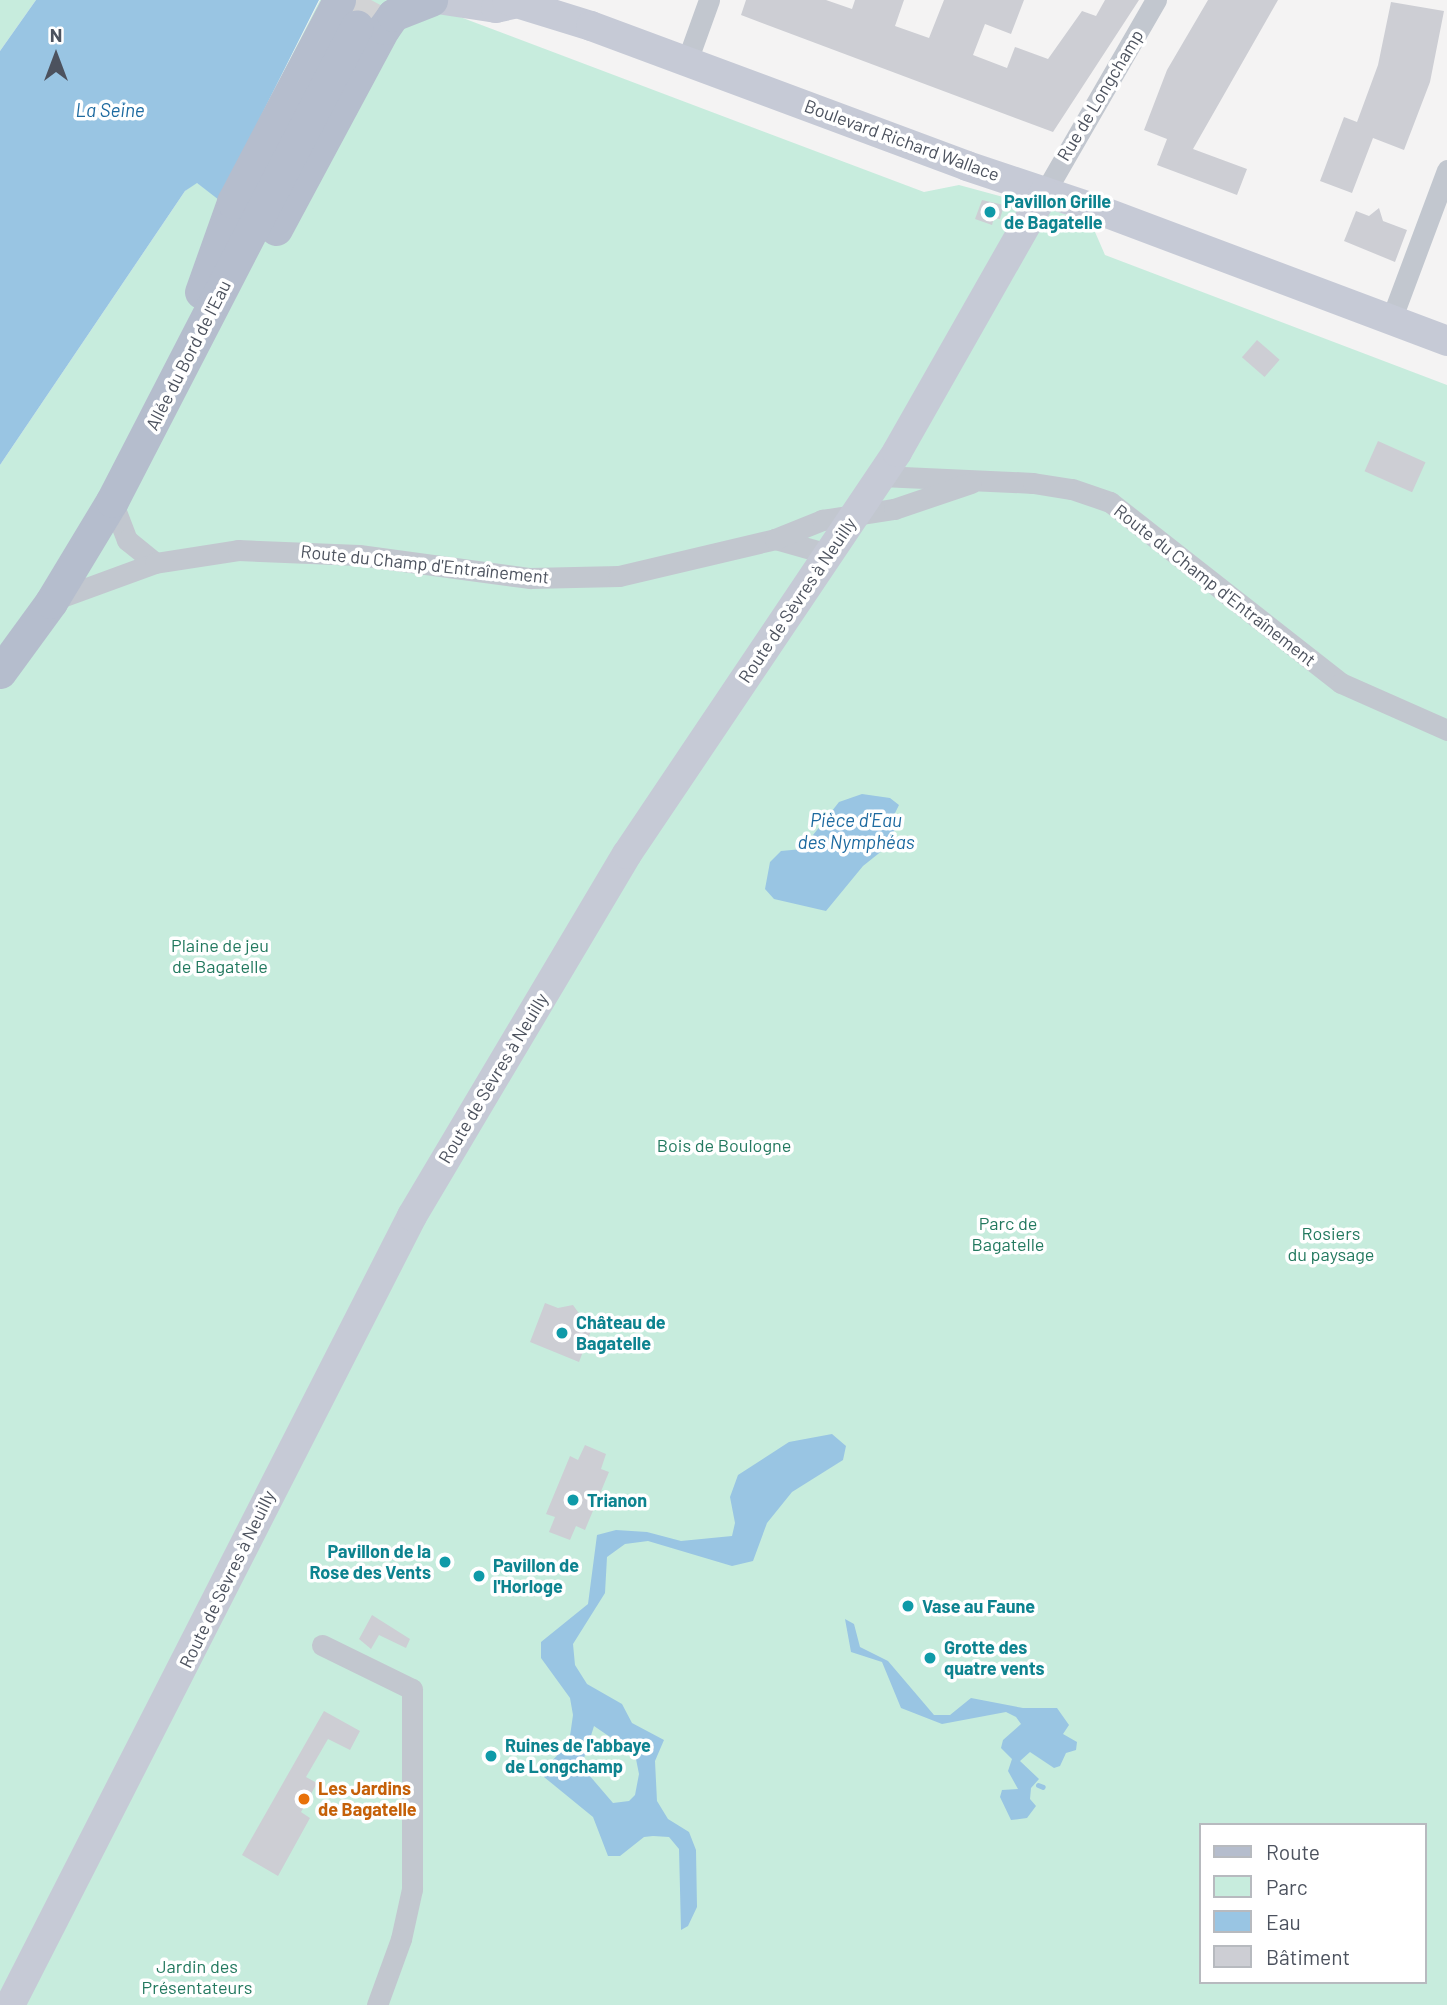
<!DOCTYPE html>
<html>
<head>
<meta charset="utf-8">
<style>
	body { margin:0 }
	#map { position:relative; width:1447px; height:2005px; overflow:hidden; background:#f4f3f3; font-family:Barlow,sans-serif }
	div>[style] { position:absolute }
	.green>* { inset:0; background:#c7ecdd }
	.water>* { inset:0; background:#99c5e3 }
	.stream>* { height:5px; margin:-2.5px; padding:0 2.5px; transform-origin:2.5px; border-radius:2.5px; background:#99c5e3 }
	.building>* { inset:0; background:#cdced4; transform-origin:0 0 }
	.primary-tunnel>* { height:33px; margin-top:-16.5px; transform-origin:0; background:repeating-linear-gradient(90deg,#d2d3d5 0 33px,transparent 0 50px) }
	.street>* { height:21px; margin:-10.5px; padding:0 10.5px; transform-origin:10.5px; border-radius:10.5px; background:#c2c7cf }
	.secondary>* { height:30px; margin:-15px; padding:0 15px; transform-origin:15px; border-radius:15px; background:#c6cad6 }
	.primary>* { height:33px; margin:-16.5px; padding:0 16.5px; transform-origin:16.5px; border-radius:16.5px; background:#b5bdcd }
	.dots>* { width:19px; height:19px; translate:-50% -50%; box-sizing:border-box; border:4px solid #fff; border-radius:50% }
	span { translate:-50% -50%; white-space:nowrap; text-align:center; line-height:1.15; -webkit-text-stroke:7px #fff; paint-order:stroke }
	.street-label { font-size:18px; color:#4c525e }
	.culture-label { font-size:18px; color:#0d838f; font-weight:700 }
	.left { translate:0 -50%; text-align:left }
	.right { translate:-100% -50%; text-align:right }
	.park-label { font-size:18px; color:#23795f }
	.food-label { font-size:18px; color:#c56008; font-weight:700 }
	.water-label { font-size:19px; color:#1d6aa0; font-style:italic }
	.legend { position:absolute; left:1199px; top:1823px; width:228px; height:161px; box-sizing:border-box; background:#fff; border:2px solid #b7babf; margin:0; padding:9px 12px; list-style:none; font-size:21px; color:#4c525e }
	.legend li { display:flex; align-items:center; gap:14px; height:35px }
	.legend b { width:35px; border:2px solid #b7babf }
	.north { position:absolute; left:21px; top:21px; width:70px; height:70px; -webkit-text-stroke:5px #fff; paint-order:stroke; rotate:0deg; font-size:19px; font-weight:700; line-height:28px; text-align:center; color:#4c525e }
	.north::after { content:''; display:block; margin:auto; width:24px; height:32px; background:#4c525e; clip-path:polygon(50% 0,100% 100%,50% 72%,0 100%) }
</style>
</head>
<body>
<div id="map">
	<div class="green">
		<i style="clip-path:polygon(0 0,36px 0,0 51px)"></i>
		<i style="clip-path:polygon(evenodd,320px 0,415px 0,924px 192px,959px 185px,1062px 213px,1092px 225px,1105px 255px,1447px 385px,1447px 2005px,0 2005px,0 465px,185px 191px,196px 182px,219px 199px,320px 0,1200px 1825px,1424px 1825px,1424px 1982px,1200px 1982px,1200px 1825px)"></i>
	</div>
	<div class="water">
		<i style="clip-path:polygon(36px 0,319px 0,219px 200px,197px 183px,185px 191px,0 465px,0 51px)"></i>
		<i style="clip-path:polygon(862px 794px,890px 798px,899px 805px,894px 815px,898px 824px,883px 850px,863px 866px,826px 911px,774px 899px,765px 889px,770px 862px,781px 851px,802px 849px,839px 802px)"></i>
		<i style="clip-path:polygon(evenodd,832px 1434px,846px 1446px,843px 1460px,792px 1492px,767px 1523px,753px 1561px,732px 1566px,648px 1541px,625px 1544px,607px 1557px,605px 1593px,573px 1644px,575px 1665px,587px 1684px,622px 1704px,632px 1723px,664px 1740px,655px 1761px,657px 1801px,668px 1819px,689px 1832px,696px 1850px,697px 1907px,688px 1926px,681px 1930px,679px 1849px,669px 1837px,653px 1836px,644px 1837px,620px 1856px,608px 1856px,593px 1817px,544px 1777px,547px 1766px,569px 1743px,573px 1715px,570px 1698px,541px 1658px,541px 1642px,588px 1604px,597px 1535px,616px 1530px,647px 1532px,681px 1541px,732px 1536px,735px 1523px,730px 1497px,738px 1475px,789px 1442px,832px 1434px,594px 1726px,635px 1754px,639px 1774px,635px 1795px,629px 1801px,613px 1803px,589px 1775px,584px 1758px,594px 1726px)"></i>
		<i style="clip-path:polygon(845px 1619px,854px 1624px,860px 1647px,888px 1661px,934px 1715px,950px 1715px,971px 1698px,1023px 1708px,1057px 1708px,1069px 1725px,1063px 1734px,1077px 1742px,1076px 1750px,1066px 1753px,1060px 1766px,1054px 1768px,1030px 1752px,1020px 1761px,1039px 1779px,1031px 1788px,1030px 1799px,1036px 1806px,1027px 1818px,1011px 1820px,1000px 1797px,1002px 1790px,1018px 1789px,1008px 1771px,1012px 1759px,1001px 1748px,1003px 1740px,1021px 1724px,1016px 1717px,1006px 1712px,942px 1724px,901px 1708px,882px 1662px,851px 1652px)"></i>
	</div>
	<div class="stream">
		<i style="left:1038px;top:1785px;width:5px;rotate:22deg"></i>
	</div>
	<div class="building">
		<i style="clip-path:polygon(746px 0,826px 0,852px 9px,855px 0,904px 0,895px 26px,929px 38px,944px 0,1024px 0,1011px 34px,985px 24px,973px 55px,1007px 68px,1015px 47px,1048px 59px,1082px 11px,1096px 16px,1105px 0,1139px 0,1053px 132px,741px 15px)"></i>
		<i style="clip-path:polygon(1208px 0,1278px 0,1193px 149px,1247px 169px,1237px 195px,1157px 165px,1167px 139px,1144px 130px,1167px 70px)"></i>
		<i style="clip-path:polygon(1391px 2px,1444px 11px,1430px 82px,1404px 150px,1373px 138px,1352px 193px,1320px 181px,1344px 117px,1357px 122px,1378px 65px)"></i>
		<i style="clip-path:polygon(982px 200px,1004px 205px,1000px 219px,994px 218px,992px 225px,975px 219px)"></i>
		<i style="clip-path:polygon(1379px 208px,1383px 221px,1407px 230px,1395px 262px,1344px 241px,1356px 211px,1369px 216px)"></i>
		<i style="left:1257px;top:340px;width:30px;height:23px;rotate:41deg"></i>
		<i style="left:1378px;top:441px;width:52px;height:33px;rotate:24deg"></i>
		<i style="clip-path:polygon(545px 1303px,558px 1308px,573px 1305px,583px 1319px,594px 1323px,579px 1362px,530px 1342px)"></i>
		<i style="clip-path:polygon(585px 1445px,606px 1454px,601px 1469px,609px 1472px,585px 1530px,576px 1526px,570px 1540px,549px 1532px,555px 1517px,546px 1514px,570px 1456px,578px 1460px)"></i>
		<i style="clip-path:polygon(372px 1615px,410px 1639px,406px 1648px,379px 1635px,371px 1649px,359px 1639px)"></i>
		<i style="clip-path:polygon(324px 1711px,360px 1731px,350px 1750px,328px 1739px,306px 1777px,317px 1783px,301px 1812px,310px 1818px,278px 1876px,242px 1855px)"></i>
	</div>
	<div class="primary-tunnel">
		<i style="left:357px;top:26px;width:30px;rotate:-62deg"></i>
	</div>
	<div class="street">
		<i style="left:687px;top:61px;width:65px;rotate:-70.2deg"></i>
		<i style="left:1045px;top:192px;width:222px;rotate:-60deg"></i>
		<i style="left:1391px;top:320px;width:160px;rotate:-69.5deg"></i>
		<i style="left:881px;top:476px;width:152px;rotate:2.6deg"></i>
		<i style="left:1033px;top:483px;width:39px;rotate:9deg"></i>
		<i style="left:1072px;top:489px;width:40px;rotate:18.9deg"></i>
		<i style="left:1110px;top:502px;width:293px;rotate:38.1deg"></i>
		<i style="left:1341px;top:683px;width:116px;rotate:23.9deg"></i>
		<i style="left:112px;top:501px;width:42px;rotate:69deg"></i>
		<i style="left:127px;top:540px;width:36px;rotate:39deg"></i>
		<i style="left:775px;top:539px;width:55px;rotate:15.8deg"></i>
		<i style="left:51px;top:601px;width:111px;rotate:-20.1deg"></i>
		<i style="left:155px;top:563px;width:84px;rotate:-8.9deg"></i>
		<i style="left:238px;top:550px;width:121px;rotate:2.4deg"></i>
		<i style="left:359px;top:555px;width:173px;rotate:7.7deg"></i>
		<i style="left:530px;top:578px;width:89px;rotate:-1.3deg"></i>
		<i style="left:619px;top:576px;width:160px;rotate:-13.3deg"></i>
		<i style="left:775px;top:539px;width:51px;rotate:-22deg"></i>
		<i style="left:822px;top:520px;width:73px;rotate:-8.7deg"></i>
		<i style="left:894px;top:509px;width:81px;rotate:-18.7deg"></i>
		<i style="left:322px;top:1645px;width:100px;rotate:26.1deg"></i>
		<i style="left:412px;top:1689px;width:200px;rotate:90deg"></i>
		<i style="left:412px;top:1889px;width:51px;rotate:102.4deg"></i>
		<i style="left:401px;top:1939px;width:70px;rotate:110deg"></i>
	</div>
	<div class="secondary">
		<i style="left:444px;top:0;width:53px;rotate:8.7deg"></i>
		<i style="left:496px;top:8px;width:17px;rotate:-13deg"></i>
		<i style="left:507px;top:0;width:88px;rotate:17.2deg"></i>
		<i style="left:591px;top:26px;width:401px;rotate:20.4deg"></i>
		<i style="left:967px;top:166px;width:139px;rotate:18.4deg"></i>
		<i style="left:1099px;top:210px;width:372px;rotate:20.6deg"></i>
		<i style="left:10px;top:2005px;width:886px;rotate:-63deg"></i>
		<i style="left:412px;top:1216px;width:421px;rotate:-59.3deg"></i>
		<i style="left:627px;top:854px;width:484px;rotate:-56.1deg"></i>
		<i style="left:897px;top:452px;width:299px;rotate:-60.4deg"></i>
	</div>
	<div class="primary">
		<i style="left:276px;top:229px;width:228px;rotate:-61.8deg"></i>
		<i style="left:384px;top:28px;width:16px;rotate:-55deg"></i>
		<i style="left:393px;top:15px;width:41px;rotate:-21.5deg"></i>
		<i style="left:201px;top:292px;width:96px;rotate:-70.4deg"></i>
		<i style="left:233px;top:202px;width:228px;rotate:-62.3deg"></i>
		<i style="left:0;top:672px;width:87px;rotate:-53.9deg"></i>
		<i style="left:51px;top:602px;width:118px;rotate:-58.9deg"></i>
		<i style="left:112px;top:501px;width:534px;rotate:-62.72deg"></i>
	</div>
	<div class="dots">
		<i style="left:990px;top:212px;background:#0f9aa8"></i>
		<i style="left:562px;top:1333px;background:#0f9aa8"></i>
		<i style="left:573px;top:1500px;background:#0f9aa8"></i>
		<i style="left:445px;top:1562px;background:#0f9aa8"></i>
		<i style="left:479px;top:1576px;background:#0f9aa8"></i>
		<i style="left:908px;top:1606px;background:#0f9aa8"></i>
		<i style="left:930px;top:1658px;background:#0f9aa8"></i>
		<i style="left:491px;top:1756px;background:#0f9aa8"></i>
		<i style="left:304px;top:1799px;background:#e8710a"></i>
	</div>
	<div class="street-label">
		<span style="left:1100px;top:95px;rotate:-59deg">Rue de Longchamp</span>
		<span style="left:902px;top:140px;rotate:20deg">Boulevard Richard Wallace</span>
		<span style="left:188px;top:355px;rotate:-63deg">Allée du Bord de l'Eau</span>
		<span style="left:425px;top:564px;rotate:6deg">Route du Champ d'Entraînement</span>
		<span style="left:1215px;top:585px;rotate:38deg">Route du Champ d'Entraînement</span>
		<span style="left:797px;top:600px;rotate:-56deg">Route de Sèvres à Neuilly</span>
		<span style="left:493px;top:1078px;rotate:-59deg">Route de Sèvres à Neuilly</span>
		<span style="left:227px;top:1579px;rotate:-64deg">Route de Sèvres à Neuilly</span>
	</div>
	<div class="culture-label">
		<span class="left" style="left:1004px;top:212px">Pavillon Grille<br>de Bagatelle</span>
		<span class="left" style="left:576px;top:1333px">Château de<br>Bagatelle</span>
		<span class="left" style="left:587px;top:1500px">Trianon</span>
		<span class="right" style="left:431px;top:1562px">Pavillon de la<br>Rose des Vents</span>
		<span class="left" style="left:493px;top:1576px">Pavillon de<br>l'Horloge</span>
		<span class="left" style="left:922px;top:1606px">Vase au Faune</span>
		<span class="left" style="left:944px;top:1658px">Grotte des<br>quatre vents</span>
		<span class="left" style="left:505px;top:1756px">Ruines de l'abbaye<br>de Longchamp</span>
	</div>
	<div class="park-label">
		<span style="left:220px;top:956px">Plaine de jeu<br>de Bagatelle</span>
		<span style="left:724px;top:1145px">Bois de Boulogne</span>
		<span style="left:1008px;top:1234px">Parc de<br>Bagatelle</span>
		<span style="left:1331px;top:1244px">Rosiers<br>du paysage</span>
		<span style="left:197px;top:1977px">Jardin des<br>Présentateurs</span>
	</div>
	<div class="food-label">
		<span class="left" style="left:318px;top:1799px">Les Jardins<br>de Bagatelle</span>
	</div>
	<div class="water-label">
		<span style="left:110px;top:110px">La Seine</span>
		<span style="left:856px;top:831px">Pièce d'Eau<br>des Nymphéas</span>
	</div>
	<ul class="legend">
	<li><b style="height:9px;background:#b5bdcd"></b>Route</li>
	<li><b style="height:19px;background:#c7ecdd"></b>Parc</li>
	<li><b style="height:19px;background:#99c5e3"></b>Eau</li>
	<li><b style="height:19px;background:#cdced4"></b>Bâtiment</li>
	</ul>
	<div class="north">N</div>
</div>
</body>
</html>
